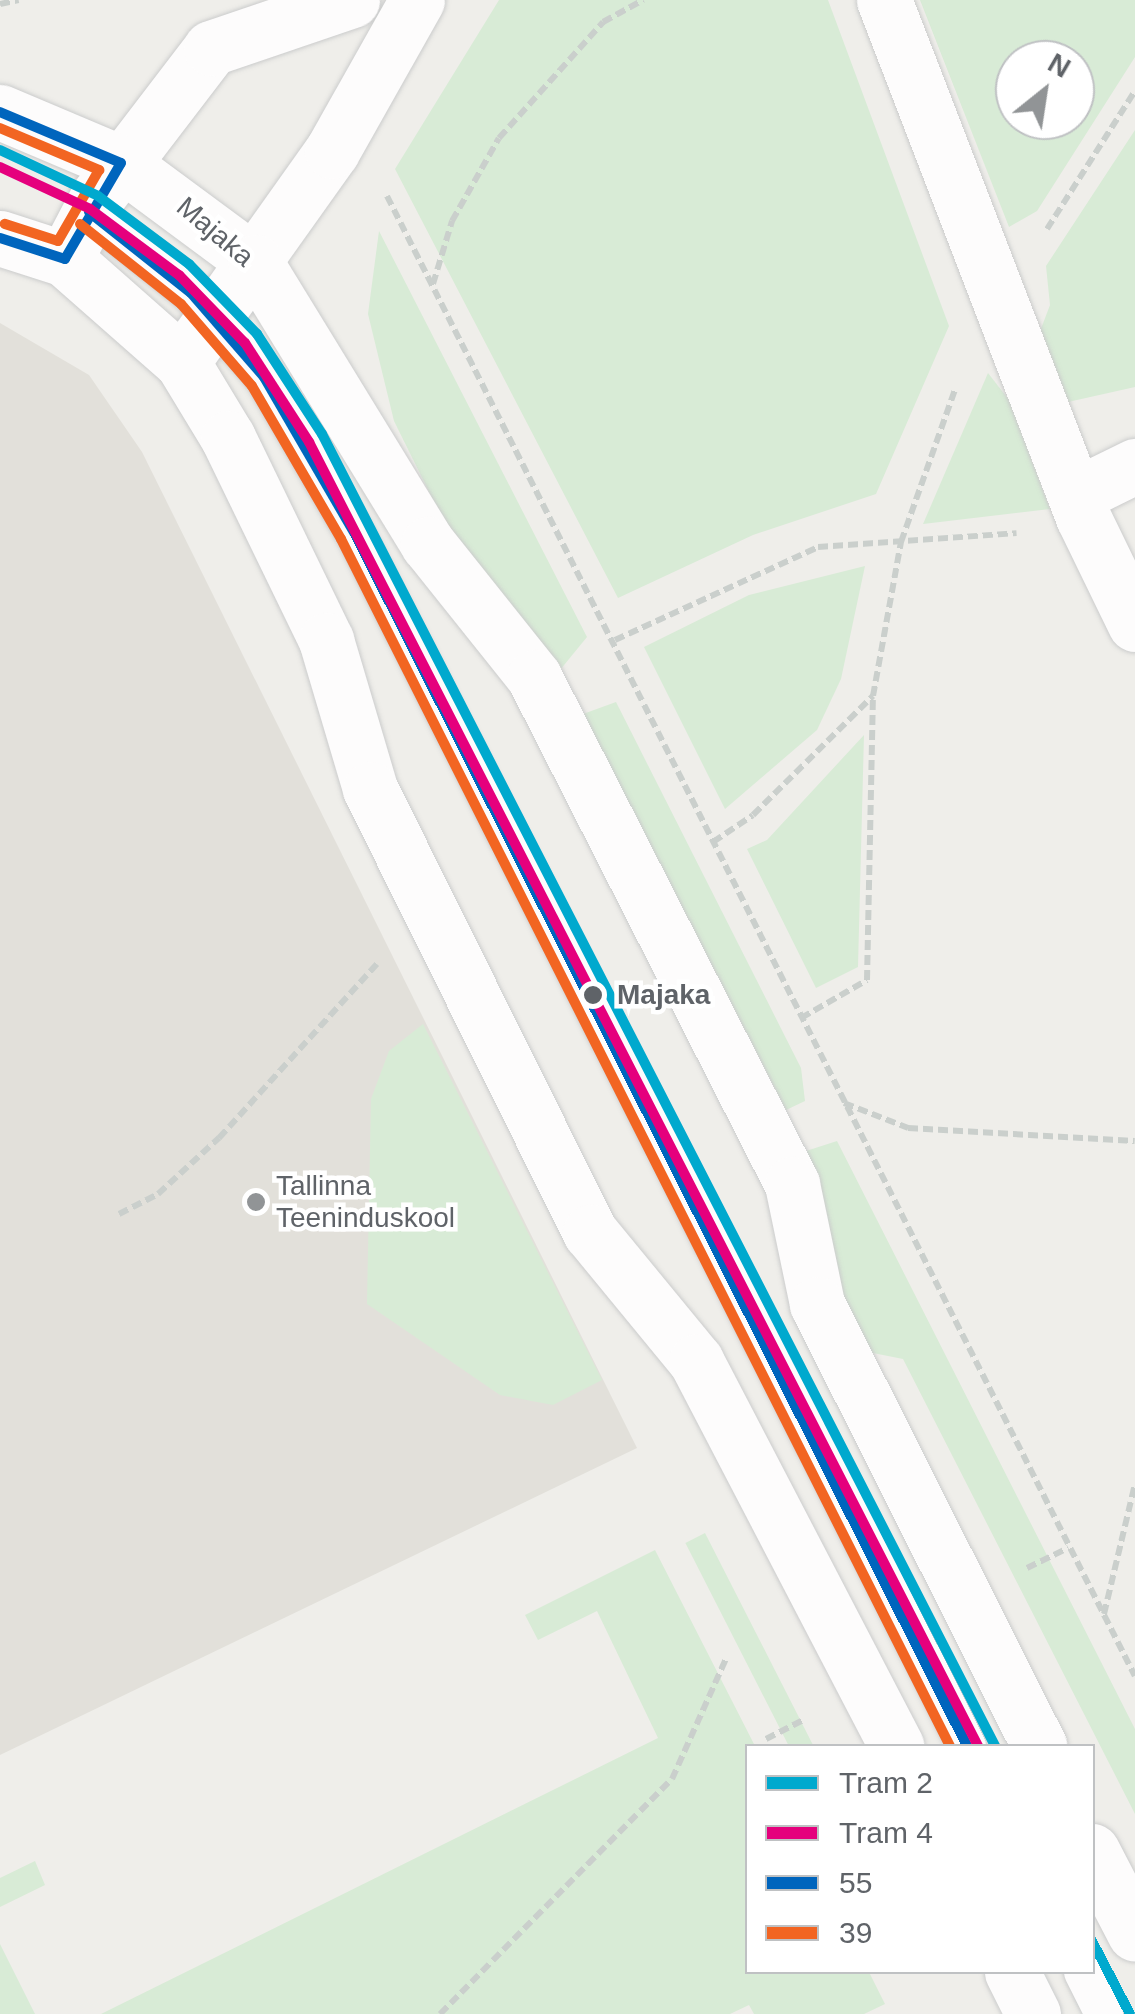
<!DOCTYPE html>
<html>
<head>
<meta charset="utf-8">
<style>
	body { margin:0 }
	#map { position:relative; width:1135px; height:2014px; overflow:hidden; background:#efeeea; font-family:Helvetica,sans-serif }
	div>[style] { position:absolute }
	.education>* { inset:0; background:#e2e0da }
	.green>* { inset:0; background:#d8ebd6; transform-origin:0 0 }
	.path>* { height:6px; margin-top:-3px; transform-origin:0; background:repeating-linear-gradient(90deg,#cacfcc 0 10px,transparent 0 15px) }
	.roads { filter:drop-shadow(0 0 2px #cbcccc) drop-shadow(0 0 2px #cbcccc) }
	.lane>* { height:38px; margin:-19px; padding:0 19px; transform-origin:19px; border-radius:19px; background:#fdfcfc }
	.street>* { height:55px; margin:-27.5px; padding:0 27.5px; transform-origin:27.5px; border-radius:27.5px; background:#fdfcfc }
	.secondary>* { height:55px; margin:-27.5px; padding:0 27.5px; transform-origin:27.5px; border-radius:27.5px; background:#fdfcfc }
	.bus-1>* { height:10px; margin:-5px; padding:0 5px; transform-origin:5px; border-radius:5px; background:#0065bd }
	.bus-2>* { height:10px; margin:-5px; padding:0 5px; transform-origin:5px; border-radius:5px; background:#f26522 }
	.tram-1>* { height:10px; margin:-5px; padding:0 5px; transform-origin:5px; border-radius:5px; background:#00a9ce }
	.tram-2>* { height:10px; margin:-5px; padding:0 5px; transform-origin:5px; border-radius:5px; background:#e5007d }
	.dots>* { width:28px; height:28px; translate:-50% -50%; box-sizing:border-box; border:5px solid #fff; border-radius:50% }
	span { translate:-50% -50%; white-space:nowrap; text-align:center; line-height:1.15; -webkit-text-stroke:9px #fff; paint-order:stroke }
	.street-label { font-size:28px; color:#5f6368 }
	.stop-label { font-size:28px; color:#5f6368; font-weight:700 }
	.left { translate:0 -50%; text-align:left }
	.poi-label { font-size:28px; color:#5f6368 }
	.legend { position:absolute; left:745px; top:1744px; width:350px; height:230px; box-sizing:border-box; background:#fff; border:2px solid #bfc1c3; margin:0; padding:12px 18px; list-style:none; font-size:30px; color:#5f6368 }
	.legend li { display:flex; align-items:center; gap:20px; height:50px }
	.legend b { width:50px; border:2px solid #bfc1c3 }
	.north { position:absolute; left:995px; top:40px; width:100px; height:100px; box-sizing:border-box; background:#fff; border:2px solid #bfc1c3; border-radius:50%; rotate:30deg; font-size:28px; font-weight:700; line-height:40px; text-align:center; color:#5f6368 }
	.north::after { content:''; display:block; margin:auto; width:35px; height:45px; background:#919496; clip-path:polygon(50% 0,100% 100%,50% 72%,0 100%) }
</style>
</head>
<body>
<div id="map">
	<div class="education">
		<i style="clip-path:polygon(0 323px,89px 375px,142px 452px,637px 1448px,0 1755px)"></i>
	</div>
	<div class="green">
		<i style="clip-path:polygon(499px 0,828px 0,949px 326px,876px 494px,753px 535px,618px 598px,395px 169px)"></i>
		<i style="clip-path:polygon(evenodd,920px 0,1135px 0,1135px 57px,1037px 211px,1009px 227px,920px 0,1015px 60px,1075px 60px,1075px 120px,1015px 120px,1015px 60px)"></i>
		<i style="clip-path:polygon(1135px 130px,1135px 387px,1068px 402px,1039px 334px,1050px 305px,1046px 266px)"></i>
		<i style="clip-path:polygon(379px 231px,587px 637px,560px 670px,440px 514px,394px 421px,368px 314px)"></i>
		<i style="clip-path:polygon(988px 373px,1009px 400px,1050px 509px,923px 524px)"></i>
		<i style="clip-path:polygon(865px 566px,841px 679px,817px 730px,725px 809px,644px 647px,749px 595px)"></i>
		<i style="clip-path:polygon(616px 702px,801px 1068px,805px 1101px,786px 1110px,583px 714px)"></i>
		<i style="clip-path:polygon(864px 735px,858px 967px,816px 988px,747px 849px,767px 840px)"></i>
		<i style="clip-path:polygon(423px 1024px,602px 1380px,553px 1405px,500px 1395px,367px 1304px,371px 1099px,389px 1051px)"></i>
		<i style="clip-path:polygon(837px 1141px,1135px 1729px,1135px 1814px,903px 1359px,863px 1351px,835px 1282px,806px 1151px)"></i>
		<i style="left:705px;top:1533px;width:239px;height:22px;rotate:63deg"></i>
		<i style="clip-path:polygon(655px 1550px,755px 1746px,748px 1746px,748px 1972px,869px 1972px,885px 2004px,864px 2014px,754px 2014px,749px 2005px,730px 2014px,101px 2014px,658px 1738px,597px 1611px,538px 1640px,525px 1615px)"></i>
		<i style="clip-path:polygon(35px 1861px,45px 1885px,0 1907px,0 1878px)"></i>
		<i style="clip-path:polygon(0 1944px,35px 2014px,0 2014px)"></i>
	</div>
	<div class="path">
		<i style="left:0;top:4px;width:19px;rotate:-12deg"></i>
		<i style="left:387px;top:196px;width:1658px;rotate:63.19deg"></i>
		<i style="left:1047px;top:229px;width:164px;rotate:-57.5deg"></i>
		<i style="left:433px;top:284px;width:66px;rotate:-73.2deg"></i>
		<i style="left:452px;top:221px;width:95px;rotate:-60.5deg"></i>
		<i style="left:499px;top:138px;width:156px;rotate:-48.1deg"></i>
		<i style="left:603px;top:22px;width:46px;rotate:-28.8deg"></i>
		<i style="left:615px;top:640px;width:223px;rotate:-24.6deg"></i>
		<i style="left:818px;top:547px;width:199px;rotate:-4deg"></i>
		<i style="left:713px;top:842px;width:48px;rotate:-34deg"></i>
		<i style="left:753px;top:815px;width:169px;rotate:-44.8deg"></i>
		<i style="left:873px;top:696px;width:157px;rotate:-79.7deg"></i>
		<i style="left:901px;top:542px;width:164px;rotate:-70.5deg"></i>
		<i style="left:801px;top:1018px;width:76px;rotate:-29.9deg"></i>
		<i style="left:867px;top:980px;width:283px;rotate:-88.8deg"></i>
		<i style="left:844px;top:1103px;width:69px;rotate:21.3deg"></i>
		<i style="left:908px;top:1128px;width:227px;rotate:3.3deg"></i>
		<i style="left:119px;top:1214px;width:44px;rotate:-27.1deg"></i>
		<i style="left:158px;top:1194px;width:83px;rotate:-42.6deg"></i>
		<i style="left:219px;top:1138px;width:235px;rotate:-47.8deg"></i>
		<i style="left:1027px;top:1568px;width:46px;rotate:-26deg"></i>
		<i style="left:1104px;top:1614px;width:134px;rotate:-76.6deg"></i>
		<i style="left:766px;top:1739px;width:44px;rotate:-27.1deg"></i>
		<i style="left:440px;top:2014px;width:330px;rotate:-45.4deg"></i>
		<i style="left:672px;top:1779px;width:132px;rotate:-65.8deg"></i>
	</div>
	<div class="roads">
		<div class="lane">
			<i style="left:89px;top:212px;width:130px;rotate:38.5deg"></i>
			<i style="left:191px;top:293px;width:111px;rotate:49deg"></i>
			<i style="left:264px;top:377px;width:179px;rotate:59.9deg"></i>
			<i style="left:354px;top:532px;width:1360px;rotate:63.21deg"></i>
			<i style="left:1083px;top:1972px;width:47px;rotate:63.4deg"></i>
		</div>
		<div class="street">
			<i style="left:884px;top:0;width:554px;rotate:68.95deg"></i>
			<i style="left:1083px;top:517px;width:119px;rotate:64.1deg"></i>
			<i style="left:65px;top:259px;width:71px;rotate:-62.4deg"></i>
			<i style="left:98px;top:196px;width:186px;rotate:-52.6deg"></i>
			<i style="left:211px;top:48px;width:149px;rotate:-18.8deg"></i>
			<i style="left:182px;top:362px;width:259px;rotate:-54.6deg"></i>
			<i style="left:332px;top:151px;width:173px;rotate:-60.6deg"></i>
			<i style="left:1076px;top:495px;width:66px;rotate:-26.2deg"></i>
		</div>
		<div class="secondary">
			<i style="left:0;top:112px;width:131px;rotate:22.9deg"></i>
			<i style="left:121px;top:163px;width:167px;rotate:36.5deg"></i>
			<i style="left:255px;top:262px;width:331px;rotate:58.5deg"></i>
			<i style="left:428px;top:544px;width:170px;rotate:51.4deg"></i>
			<i style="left:534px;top:677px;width:569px;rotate:63.03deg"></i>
			<i style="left:792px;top:1184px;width:123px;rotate:78.2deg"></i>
			<i style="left:817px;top:1304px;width:495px;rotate:63.3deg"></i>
			<i style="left:0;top:238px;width:68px;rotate:17.9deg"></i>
			<i style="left:65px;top:259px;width:156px;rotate:41.4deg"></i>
			<i style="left:182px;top:362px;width:89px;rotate:58.8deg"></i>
			<i style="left:228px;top:438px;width:225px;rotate:64.1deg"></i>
			<i style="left:326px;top:640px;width:155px;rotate:73.5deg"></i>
			<i style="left:370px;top:789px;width:495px;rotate:63.6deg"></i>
			<i style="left:590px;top:1232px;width:167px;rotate:50.6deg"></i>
			<i style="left:696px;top:1361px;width:434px;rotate:62.5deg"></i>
			<i style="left:1092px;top:1851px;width:93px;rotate:62.6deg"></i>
			<i style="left:1012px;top:1972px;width:47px;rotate:63.4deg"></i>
		</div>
	</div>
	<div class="bus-1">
		<i style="left:0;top:112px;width:131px;rotate:22.9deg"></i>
		<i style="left:121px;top:163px;width:111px;rotate:120.3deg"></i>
		<i style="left:65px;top:259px;width:68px;rotate:-162.1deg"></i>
		<i style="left:89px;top:212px;width:130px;rotate:38.5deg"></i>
		<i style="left:191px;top:293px;width:111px;rotate:49deg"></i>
		<i style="left:264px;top:377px;width:179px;rotate:59.9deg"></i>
		<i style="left:354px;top:532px;width:1360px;rotate:63.21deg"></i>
	</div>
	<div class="bus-2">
		<i style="left:0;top:128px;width:108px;rotate:23deg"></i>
		<i style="left:99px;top:170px;width:82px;rotate:120deg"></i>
		<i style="left:58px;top:241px;width:56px;rotate:-162.2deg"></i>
		<i style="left:80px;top:224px;width:129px;rotate:38.4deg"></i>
		<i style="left:181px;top:304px;width:108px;rotate:49.1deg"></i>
		<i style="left:252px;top:386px;width:177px;rotate:59.8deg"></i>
		<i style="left:341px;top:539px;width:1352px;rotate:63.23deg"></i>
	</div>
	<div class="tram-1">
		<i style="left:0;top:150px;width:108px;rotate:25.1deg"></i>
		<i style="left:98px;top:196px;width:114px;rotate:36.8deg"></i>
		<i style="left:189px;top:264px;width:98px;rotate:45.8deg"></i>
		<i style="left:257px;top:334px;width:119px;rotate:57deg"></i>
		<i style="left:322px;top:434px;width:1475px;rotate:62.84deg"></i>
		<i style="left:1092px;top:1941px;width:82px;rotate:62.5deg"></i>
	</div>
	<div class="tram-2">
		<i style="left:0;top:167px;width:99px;rotate:25deg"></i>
		<i style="left:90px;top:209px;width:111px;rotate:36.6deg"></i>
		<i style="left:179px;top:275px;width:95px;rotate:45.9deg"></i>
		<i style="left:245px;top:343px;width:118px;rotate:57.1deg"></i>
		<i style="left:309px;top:442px;width:1466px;rotate:62.84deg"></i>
	</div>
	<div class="dots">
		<i style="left:593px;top:995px;background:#5f6368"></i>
		<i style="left:256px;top:1202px;background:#919496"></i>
	</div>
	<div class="street-label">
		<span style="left:215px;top:232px;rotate:40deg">Majaka</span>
	</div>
	<div class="stop-label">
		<span class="left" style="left:617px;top:995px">Majaka</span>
	</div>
	<div class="poi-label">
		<span class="left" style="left:276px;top:1202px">Tallinna<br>Teeninduskool</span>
	</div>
	<ul class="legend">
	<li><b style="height:12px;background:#00a9ce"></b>Tram 2</li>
	<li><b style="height:12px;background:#e5007d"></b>Tram 4</li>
	<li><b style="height:12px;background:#0065bd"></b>55</li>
	<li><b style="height:12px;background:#f26522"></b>39</li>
	</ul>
	<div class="north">N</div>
</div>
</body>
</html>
